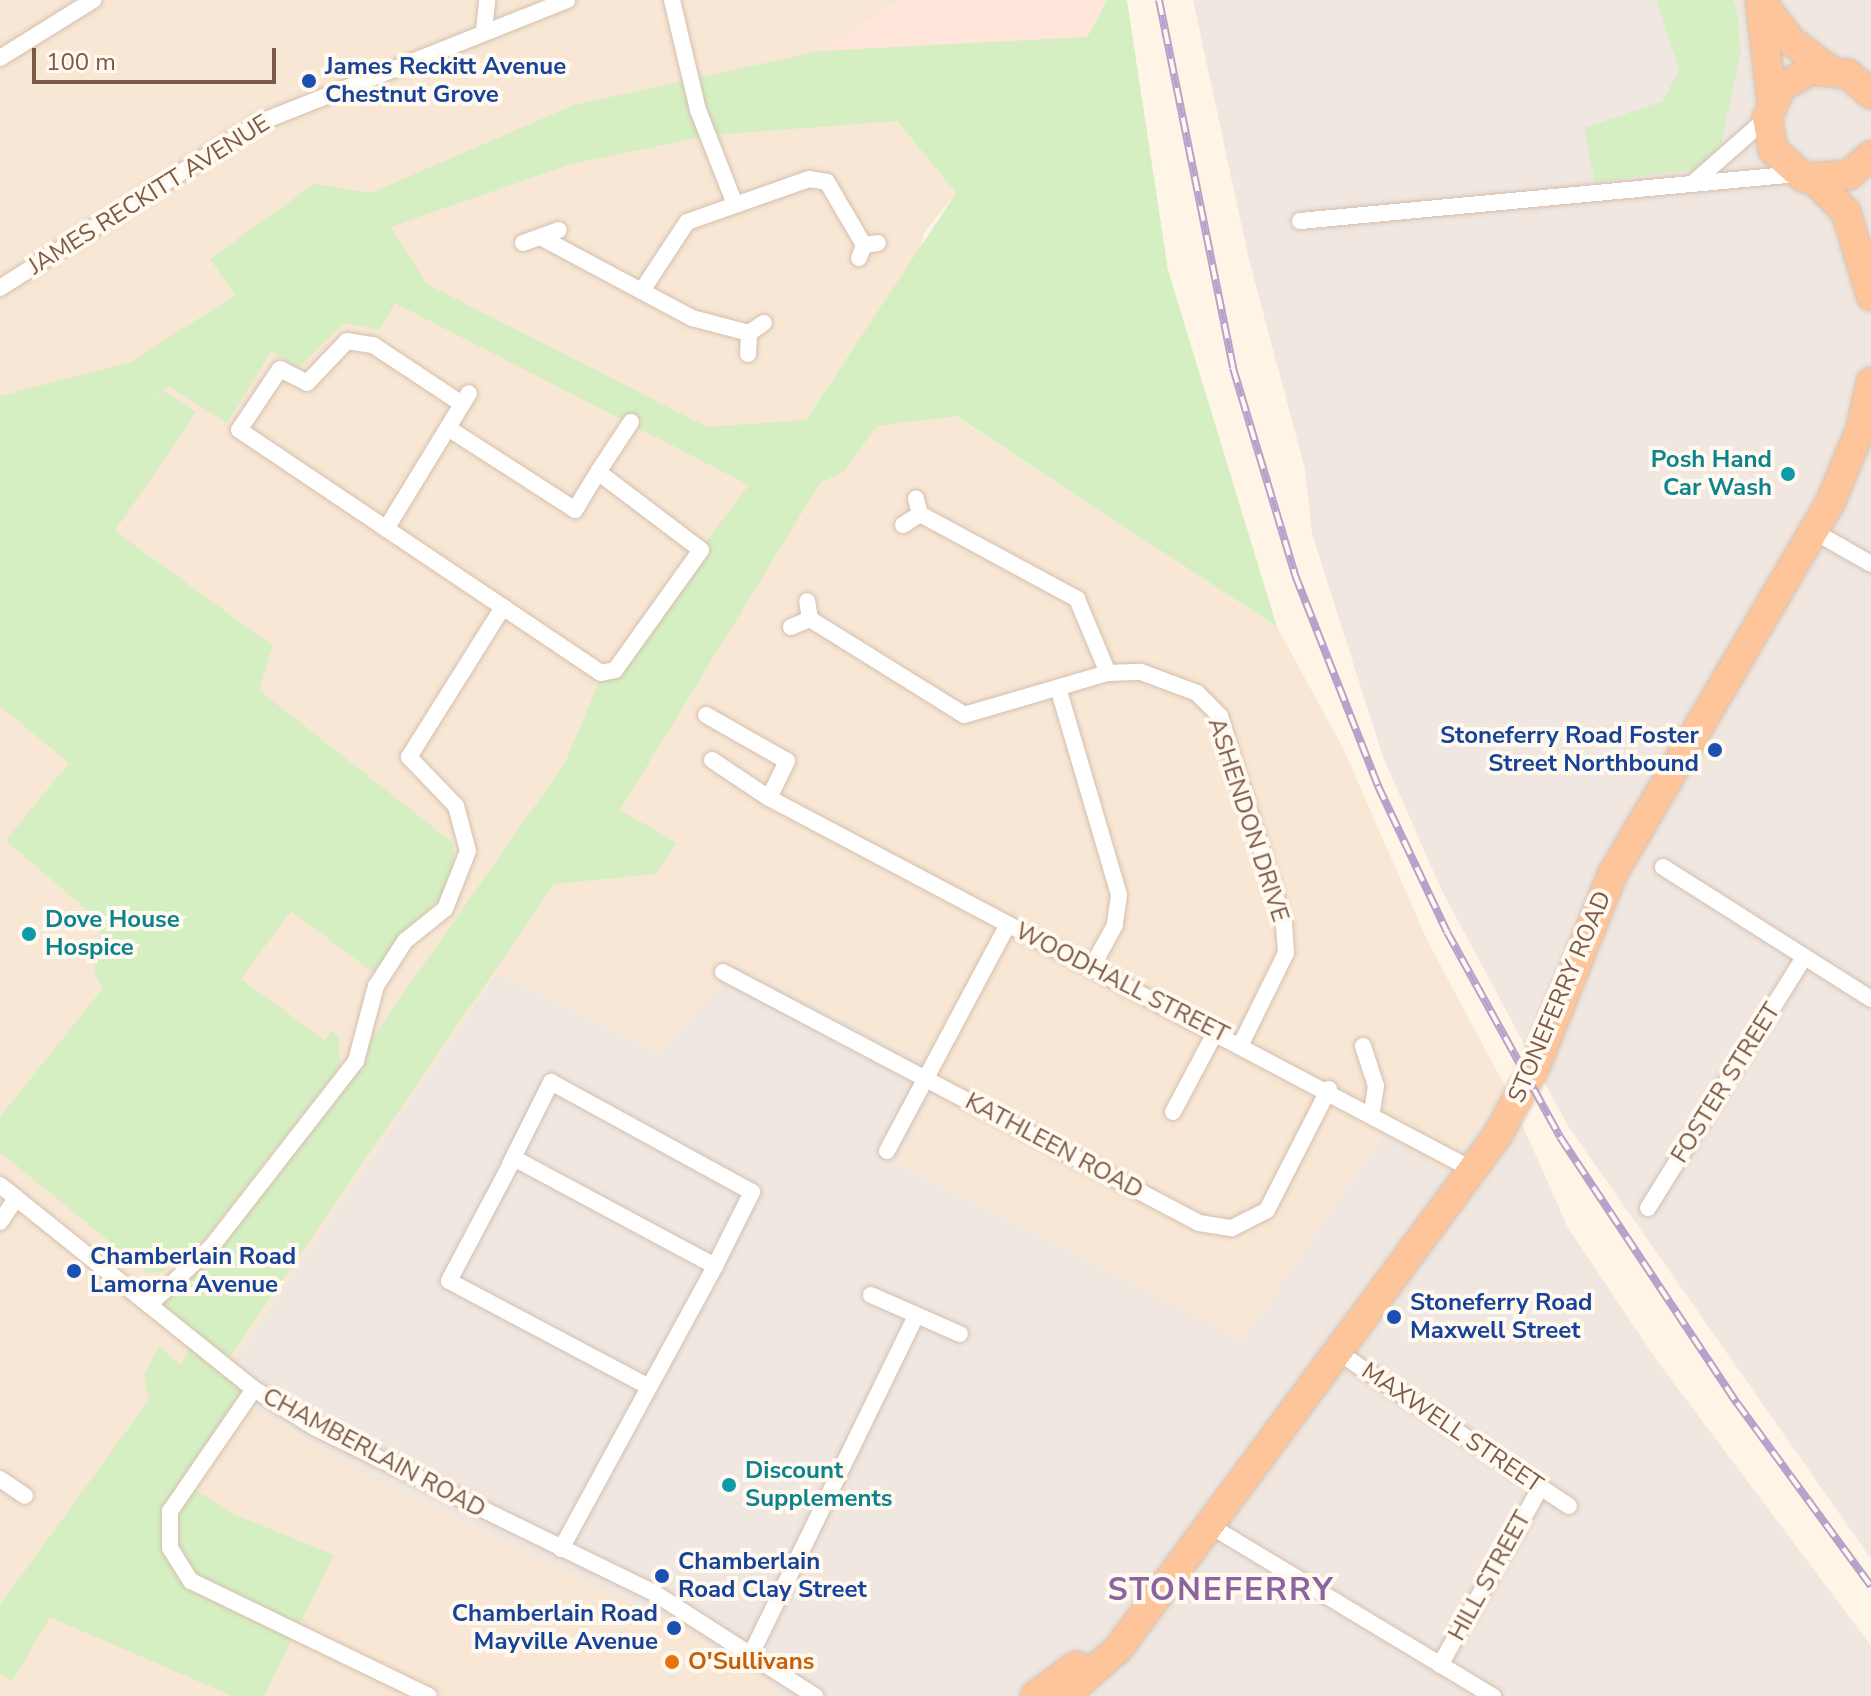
<!DOCTYPE html>
<html>
<head>
<meta charset="utf-8">
<style>
	body { margin:0 }
	#map { position:relative; width:1871px; height:1696px; overflow:hidden; background:#fff5e7; font-family:"Nunito Sans",sans-serif }
	div>[style] { position:absolute }
	.residential>* { inset:0; background:#f7e7d4 }
	.commercial>* { inset:0; background:#ffe5da }
	.industrial>* { inset:0; background:#efe7e0 }
	.green>* { inset:0; background:#d5efc3 }
	.roads { filter:drop-shadow(0 0 2px #d5bead) drop-shadow(0 0 2px #d5bead) }
	.minor>* { height:16px; margin:-8px; padding:0 8px; transform-origin:8px; border-radius:8px; background:#fff }
	.trunk>* { height:28px; margin:-14px; padding:0 14px; transform-origin:14px; border-radius:14px; background:#ffc59a }
	.rail>* { height:8px; margin-top:-4px; transform-origin:0; background:repeating-linear-gradient(90deg,#fff9ef 0 15px,#b8a2cb 0 30px); box-sizing:border-box; border-block:2px solid #b8a2cb }
	.dots>* { width:22px; height:22px; translate:-50% -50%; box-sizing:border-box; border:4px solid #fff9ef; border-radius:50% }
	span { translate:-50% -50%; white-space:nowrap; text-align:center; line-height:1.15; -webkit-text-stroke:8px #fff9ef; paint-order:stroke }
	.transit-label { font-size:24px; color:#164399; font-weight:700 }
	.left { translate:0 -50%; text-align:left }
	.right { translate:-100% -50%; text-align:right }
	.street-label { font-size:24px; color:#7c5947 }
	.culture-label { font-size:24px; color:#0d838f; font-weight:700 }
	.food-label { font-size:24px; color:#c56008; font-weight:700 }
	.district-label { font-size:32px; color:#8a639f; font-weight:700; letter-spacing:2px }
	.scale { position:absolute; left:32px; top:48px; width:244px; height:36px; box-sizing:border-box; border:4px solid #7c5947; border-top:0; padding-left:10px; font-size:24px; line-height:28px; white-space:nowrap; color:#7c5947; -webkit-text-stroke:6px #fff9ef; paint-order:stroke }
</style>
</head>
<body>
<div id="map">
	<div class="residential">
		<i style="clip-path:polygon(0 0,900px 0,820px 51px,863px 80px,956px 193px,924px 233px,897px 378px,1277px 627px,1343px 748px,1428px 942px,1507px 1090px,1445px 1172px,1383px 1134px,1244px 1342px,896px 1162px,739px 967px,659px 1053px,496px 973px,218px 1385px,362px 1473px,667px 1620px,752px 1668px,779px 1696px,0 1696px)"></i>
	</div>
	<div class="commercial">
		<i style="clip-path:polygon(900px 0,1107px 0,1070px 68px,863px 80px,820px 51px)"></i>
	</div>
	<div class="industrial">
		<i style="clip-path:polygon(1193px 0,1871px 0,1871px 1559px,1568px 1126px,1442px 891px,1383px 757px,1312px 534px,1305px 469px,1249px 260px)"></i>
		<i style="clip-path:polygon(738px 967px,944px 1073px,896px 1162px,1243px 1341px,1384px 1133px,1445px 1172px,1507px 1090px,1568px 1228px,1660px 1365px,1871px 1646px,1871px 1696px,779px 1696px,751px 1668px,667px 1620px,362px 1473px,218px 1385px,496px 973px,659px 1053px)"></i>
	</div>
	<div class="green">
		<i style="clip-path:polygon(evenodd,1107px 0,1127px 0,1168px 270px,1277px 627px,956px 416px,877px 426px,843px 472px,820px 483px,620px 810px,677px 843px,655px 874px,554px 884px,225px 1364px,260px 1393px,194px 1489px,231px 1513px,334px 1555px,264px 1696px,232px 1696px,50px 1617px,12px 1681px,0 1674px,0 1605px,149px 1400px,144px 1374px,159px 1346px,181px 1365px,194px 1341px,149px 1305px,212px 1245px,356px 1061px,565px 763px,599px 682px,749px 485px,395px 303px,379px 330px,344px 323px,299px 367px,271px 352px,227px 423px,169px 386px,136px 411px,164px 391px,196px 412px,115px 531px,273px 646px,259px 690px,453px 843px,454px 866px,443px 894px,373px 972px,291px 911px,241px 979px,324px 1040px,332px 1030px,339px 1037px,340px 1067px,206px 1237px,162px 1272px,148px 1273px,0 1152px,0 1117px,103px 988px,94px 973px,100px 930px,89px 912px,6px 840px,69px 763px,0 706px,0 396px,131px 362px,235px 295px,210px 259px,314px 184px,371px 193px,574px 105px,820px 51px,1087px 37px,1107px 0,897px 121px,956px 193px,806px 420px,707px 427px,427px 284px,390px 227px,571px 164px,711px 135px,897px 121px)"></i>
		<i style="clip-path:polygon(1656px 0,1733px 0,1737px 11px,1741px 51px,1719px 153px,1699px 169px,1595px 182px,1584px 128px,1663px 101px,1679px 70px)"></i>
	</div>
	<div class="roads">
		<div class="minor">
			<i style="left:672px;top:0;width:113px;rotate:76.7deg"></i>
			<i style="left:698px;top:110px;width:99px;rotate:68.6deg"></i>
			<i style="left:484px;top:31px;width:31px;rotate:-84deg"></i>
			<i style="left:0;top:58px;width:110px;rotate:-31.9deg"></i>
			<i style="left:1693px;top:183px;width:98px;rotate:-41.3deg"></i>
			<i style="left:1300px;top:221px;width:497px;rotate:-5.4deg"></i>
			<i style="left:544px;top:239px;width:168px;rotate:28.1deg"></i>
			<i style="left:692px;top:318px;width:59px;rotate:14.7deg"></i>
			<i style="left:523px;top:243px;width:38px;rotate:-20deg"></i>
			<i style="left:859px;top:258px;width:14px;rotate:-69deg"></i>
			<i style="left:864px;top:245px;width:14px;rotate:-8deg"></i>
			<i style="left:0;top:288px;width:304px;rotate:-32.6deg"></i>
			<i style="left:256px;top:124px;width:335px;rotate:-21.7deg"></i>
			<i style="left:643px;top:289px;width:80px;rotate:-56.7deg"></i>
			<i style="left:687px;top:222px;width:129px;rotate:-19.4deg"></i>
			<i style="left:809px;top:179px;width:18px;rotate:9deg"></i>
			<i style="left:827px;top:182px;width:73px;rotate:59.6deg"></i>
			<i style="left:748px;top:354px;width:21px;rotate:-87deg"></i>
			<i style="left:749px;top:333px;width:18px;rotate:-34deg"></i>
			<i style="left:448px;top:428px;width:151px;rotate:32.8deg"></i>
			<i style="left:575px;top:510px;width:44px;rotate:-58.8deg"></i>
			<i style="left:598px;top:472px;width:129px;rotate:37.1deg"></i>
			<i style="left:701px;top:550px;width:148px;rotate:125.6deg"></i>
			<i style="left:615px;top:670px;width:14px;rotate:168deg"></i>
			<i style="left:601px;top:673px;width:436px;rotate:-146.1deg"></i>
			<i style="left:239px;top:430px;width:73px;rotate:-56.1deg"></i>
			<i style="left:280px;top:369px;width:30px;rotate:27deg"></i>
			<i style="left:307px;top:383px;width:58px;rotate:-46.4deg"></i>
			<i style="left:347px;top:341px;width:26px;rotate:9deg"></i>
			<i style="left:373px;top:345px;width:107px;rotate:33.5deg"></i>
			<i style="left:598px;top:472px;width:60px;rotate:-56.6deg"></i>
			<i style="left:920px;top:514px;width:179px;rotate:28.4deg"></i>
			<i style="left:1077px;top:599px;width:80px;rotate:67.3deg"></i>
			<i style="left:903px;top:525px;width:20px;rotate:-33deg"></i>
			<i style="left:920px;top:514px;width:16px;rotate:-105deg"></i>
			<i style="left:386px;top:529px;width:159px;rotate:-58.6deg"></i>
			<i style="left:1815px;top:532px;width:64px;rotate:29.7deg"></i>
			<i style="left:810px;top:619px;width:181px;rotate:31.9deg"></i>
			<i style="left:964px;top:715px;width:150px;rotate:-16.3deg"></i>
			<i style="left:1108px;top:673px;width:33px;rotate:-2deg"></i>
			<i style="left:1141px;top:672px;width:60px;rotate:20.6deg"></i>
			<i style="left:1197px;top:693px;width:33px;rotate:45deg"></i>
			<i style="left:1220px;top:716px;width:218px;rotate:72.9deg"></i>
			<i style="left:1284px;top:924px;width:29px;rotate:86deg"></i>
			<i style="left:1286px;top:953px;width:102px;rotate:116.3deg"></i>
			<i style="left:791px;top:627px;width:21px;rotate:-23deg"></i>
			<i style="left:810px;top:619px;width:18px;rotate:-99deg"></i>
			<i style="left:1059px;top:691px;width:213px;rotate:73.6deg"></i>
			<i style="left:1119px;top:895px;width:30px;rotate:98deg"></i>
			<i style="left:1115px;top:925px;width:48px;rotate:118.7deg"></i>
			<i style="left:706px;top:715px;width:93px;rotate:29.6deg"></i>
			<i style="left:787px;top:761px;width:41px;rotate:115.9deg"></i>
			<i style="left:712px;top:760px;width:69px;rotate:33.7deg"></i>
			<i style="left:769px;top:798px;width:796px;rotate:27.85deg"></i>
			<i style="left:1663px;top:867px;width:246px;rotate:32.4deg"></i>
			<i style="left:723px;top:972px;width:538px;rotate:27.8deg"></i>
			<i style="left:1199px;top:1223px;width:33px;rotate:9deg"></i>
			<i style="left:1232px;top:1228px;width:39px;rotate:-27deg"></i>
			<i style="left:1267px;top:1210px;width:136px;rotate:-62.9deg"></i>
			<i style="left:1363px;top:1046px;width:42px;rotate:72deg"></i>
			<i style="left:1376px;top:1086px;width:25px;rotate:99deg"></i>
			<i style="left:1173px;top:1112px;width:92px;rotate:-62deg"></i>
			<i style="left:887px;top:1151px;width:257px;rotate:-61.9deg"></i>
			<i style="left:510px;top:1164px;width:92px;rotate:-63.4deg"></i>
			<i style="left:551px;top:1082px;width:229px;rotate:28.7deg"></i>
			<i style="left:752px;top:1192px;width:83px;rotate:116.6deg"></i>
			<i style="left:0;top:1185px;width:326px;rotate:38.8deg"></i>
			<i style="left:254px;top:1389px;width:71px;rotate:32.3deg"></i>
			<i style="left:314px;top:1427px;width:381px;rotate:26deg"></i>
			<i style="left:656px;top:1594px;width:189px;rotate:32.7deg"></i>
			<i style="left:1648px;top:1208px;width:293px;rotate:-58.1deg"></i>
			<i style="left:0;top:1222px;width:29px;rotate:-56deg"></i>
			<i style="left:871px;top:1295px;width:97px;rotate:23.7deg"></i>
			<i style="left:149px;top:1305px;width:86px;rotate:-43.1deg"></i>
			<i style="left:212px;top:1246px;width:234px;rotate:-52.1deg"></i>
			<i style="left:356px;top:1061px;width:78px;rotate:-75.1deg"></i>
			<i style="left:376px;top:986px;width:54px;rotate:-57.2deg"></i>
			<i style="left:405px;top:941px;width:51px;rotate:-38.7deg"></i>
			<i style="left:445px;top:909px;width:62px;rotate:-68.4deg"></i>
			<i style="left:468px;top:851px;width:47px;rotate:-104.9deg"></i>
			<i style="left:456px;top:806px;width:68px;rotate:-133.8deg"></i>
			<i style="left:409px;top:757px;width:177px;rotate:-57.9deg"></i>
			<i style="left:1335px;top:1350px;width:281px;rotate:33.7deg"></i>
			<i style="left:254px;top:1389px;width:148px;rotate:124.5deg"></i>
			<i style="left:170px;top:1511px;width:37px;rotate:90deg"></i>
			<i style="left:170px;top:1548px;width:39px;rotate:58deg"></i>
			<i style="left:191px;top:1581px;width:264px;rotate:25.8deg"></i>
			<i style="left:0;top:1479px;width:30px;rotate:34deg"></i>
			<i style="left:1209px;top:1525px;width:332px;rotate:31.1deg"></i>
			<i style="left:561px;top:1549px;width:90px;rotate:-61.4deg"></i>
			<i style="left:604px;top:1470px;width:232px;rotate:-61.4deg"></i>
			<i style="left:715px;top:1266px;width:228px;rotate:-151.8deg"></i>
			<i style="left:514px;top:1158px;width:139px;rotate:117.9deg"></i>
			<i style="left:449px;top:1281px;width:226px;rotate:27.9deg"></i>
			<i style="left:753px;top:1650px;width:372px;rotate:-64deg"></i>
			<i style="left:1440px;top:1665px;width:203px;rotate:-60.5deg"></i>
		</div>
		<div class="trunk">
			<i style="left:1760px;top:0;width:103px;rotate:83.3deg"></i>
			<i style="left:1763px;top:4px;width:46px;rotate:52.9deg"></i>
			<i style="left:1791px;top:41px;width:46px;rotate:37.1deg"></i>
			<i style="left:1871px;top:94px;width:30px;rotate:-139deg"></i>
			<i style="left:1848px;top:74px;width:37px;rotate:-174deg"></i>
			<i style="left:1811px;top:70px;width:34px;rotate:150deg"></i>
			<i style="left:1781px;top:87px;width:34px;rotate:114deg"></i>
			<i style="left:1767px;top:118px;width:33px;rotate:79deg"></i>
			<i style="left:1773px;top:150px;width:42px;rotate:42.1deg"></i>
			<i style="left:1804px;top:178px;width:45px;rotate:-3.8deg"></i>
			<i style="left:1849px;top:175px;width:30px;rotate:-42deg"></i>
			<i style="left:1814px;top:180px;width:45px;rotate:45deg"></i>
			<i style="left:1846px;top:212px;width:88px;rotate:73.4deg"></i>
			<i style="left:1035px;top:1696px;width:51px;rotate:-36.2deg"></i>
			<i style="left:1064px;top:1696px;width:72px;rotate:-41deg"></i>
			<i style="left:1118px;top:1649px;width:638px;rotate:-53.54deg"></i>
			<i style="left:1497px;top:1136px;width:79px;rotate:-61.2deg"></i>
			<i style="left:1535px;top:1067px;width:209px;rotate:-68.1deg"></i>
			<i style="left:1613px;top:873px;width:429px;rotate:-59.6deg"></i>
			<i style="left:1830px;top:503px;width:81px;rotate:-67.5deg"></i>
			<i style="left:1861px;top:428px;width:47px;rotate:-77.7deg"></i>
		</div>
	</div>
	<div class="rail">
		<i style="left:1159px;top:0;width:375px;rotate:78.6deg"></i>
		<i style="left:1233px;top:368px;width:216px;rotate:73.3deg"></i>
		<i style="left:1295px;top:575px;width:227px;rotate:68.5deg"></i>
		<i style="left:1378px;top:786px;width:161px;rotate:64.7deg"></i>
		<i style="left:1447px;top:932px;width:234px;rotate:61.1deg"></i>
		<i style="left:1560px;top:1137px;width:320px;rotate:56.4deg"></i>
		<i style="left:1737px;top:1403px;width:227px;rotate:53.8deg"></i>
	</div>
	<div class="dots">
		<i style="left:309px;top:81px;background:#1a4fb4"></i>
		<i style="left:1788px;top:474px;background:#0f9aa8"></i>
		<i style="left:1715px;top:750px;background:#1a4fb4"></i>
		<i style="left:29px;top:934px;background:#0f9aa8"></i>
		<i style="left:74px;top:1271px;background:#1a4fb4"></i>
		<i style="left:1394px;top:1317px;background:#1a4fb4"></i>
		<i style="left:729px;top:1485px;background:#0f9aa8"></i>
		<i style="left:662px;top:1576px;background:#1a4fb4"></i>
		<i style="left:674px;top:1628px;background:#1a4fb4"></i>
		<i style="left:672px;top:1662px;background:#e8710a"></i>
	</div>
	<div class="transit-label">
		<span class="left" style="left:325px;top:81px">James Reckitt Avenue<br>Chestnut Grove</span>
		<span class="right" style="left:1699px;top:750px">Stoneferry Road Foster<br>Street Northbound</span>
		<span class="left" style="left:90px;top:1271px">Chamberlain Road<br>Lamorna Avenue</span>
		<span class="left" style="left:1410px;top:1317px">Stoneferry Road<br>Maxwell Street</span>
		<span class="left" style="left:678px;top:1576px">Chamberlain<br>Road Clay Street</span>
		<span class="right" style="left:658px;top:1628px">Chamberlain Road<br>Mayville Avenue</span>
	</div>
	<div class="street-label">
		<span style="left:149px;top:195px;rotate:-32deg">JAMES RECKITT AVENUE</span>
		<span style="left:1248px;top:820px;rotate:72deg">ASHENDON DRIVE</span>
		<span style="left:1122px;top:983px;rotate:27deg">WOODHALL STREET</span>
		<span style="left:1560px;top:997px;rotate:-67deg">STONEFERRY ROAD</span>
		<span style="left:1726px;top:1083px;rotate:-58deg">FOSTER STREET</span>
		<span style="left:1054px;top:1146px;rotate:28deg">KATHLEEN ROAD</span>
		<span style="left:1452px;top:1428px;rotate:34deg">MAXWELL STREET</span>
		<span style="left:374px;top:1453px;rotate:28deg">CHAMBERLAIN ROAD</span>
		<span style="left:1490px;top:1576px;rotate:-61deg">HILL STREET</span>
	</div>
	<div class="culture-label">
		<span class="right" style="left:1772px;top:474px">Posh Hand<br>Car Wash</span>
		<span class="left" style="left:45px;top:934px">Dove House<br>Hospice</span>
		<span class="left" style="left:745px;top:1485px">Discount<br>Supplements</span>
	</div>
	<div class="food-label">
		<span class="left" style="left:688px;top:1662px">O'Sullivans</span>
	</div>
	<div class="district-label">
		<span style="left:1221px;top:1590px">STONEFERRY</span>
	</div>
	<div class="scale">100 m</div>
</div>
</body>
</html>
